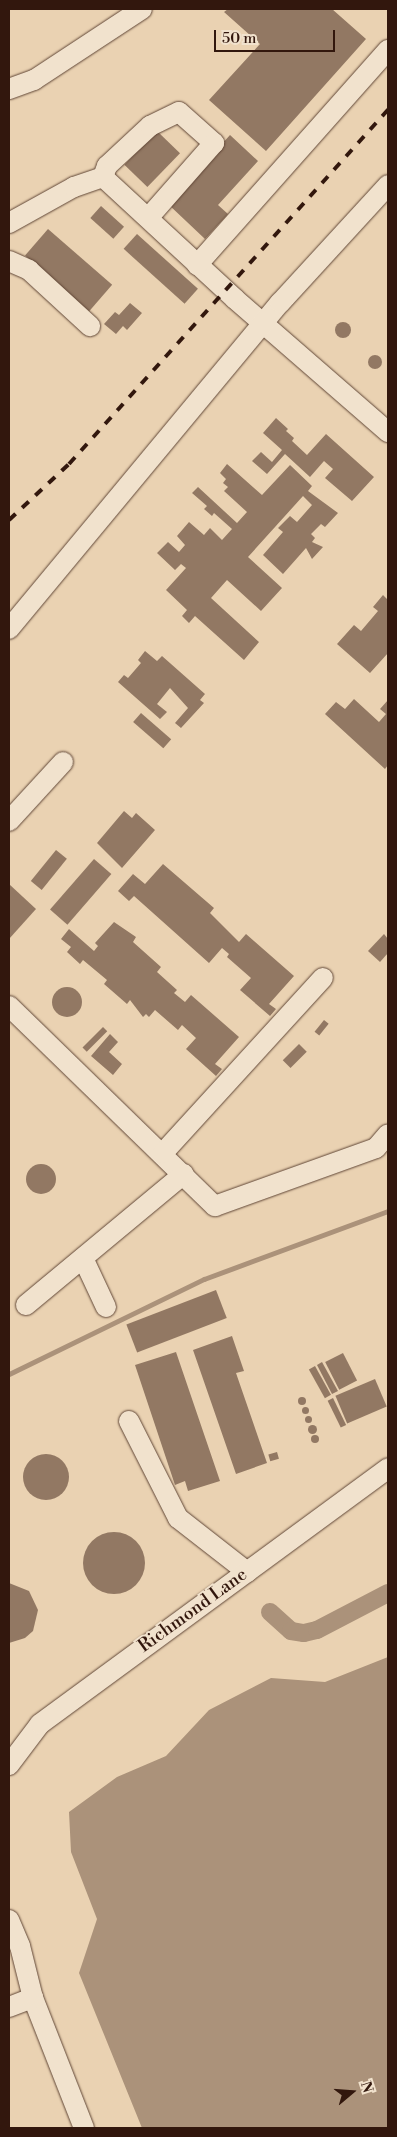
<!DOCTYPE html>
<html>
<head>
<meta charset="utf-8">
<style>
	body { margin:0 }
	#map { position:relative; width:397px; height:2137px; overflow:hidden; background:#ead2b2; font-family:"Libre Bodoni",serif }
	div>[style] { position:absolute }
	.water>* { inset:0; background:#ab927a }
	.stream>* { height:5px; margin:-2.5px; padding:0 2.5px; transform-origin:2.5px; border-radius:2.5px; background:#ab927a }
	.canal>* { height:18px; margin:-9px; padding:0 9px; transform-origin:9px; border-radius:9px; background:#ab927a }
	.building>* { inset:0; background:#927863; transform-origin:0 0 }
	.round { border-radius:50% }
	.roads { filter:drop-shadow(0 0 1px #604636) drop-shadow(0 0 1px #604636) }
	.minor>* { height:20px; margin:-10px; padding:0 10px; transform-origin:10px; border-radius:10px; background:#f1e2cd }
	.rail>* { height:4px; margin-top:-2px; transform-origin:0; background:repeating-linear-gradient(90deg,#32170d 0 9px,transparent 0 18px) }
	span { translate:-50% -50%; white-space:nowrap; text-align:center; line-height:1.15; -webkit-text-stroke:4px #f1e2cd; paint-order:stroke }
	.street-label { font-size:18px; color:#32170d }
	.frame { position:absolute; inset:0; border:10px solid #32170d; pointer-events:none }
	.north { position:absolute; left:327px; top:2067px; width:50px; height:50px; -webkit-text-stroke:4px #f1e2cd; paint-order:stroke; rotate:72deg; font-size:14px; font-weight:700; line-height:20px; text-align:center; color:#32170d }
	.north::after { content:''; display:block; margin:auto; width:18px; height:22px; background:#32170d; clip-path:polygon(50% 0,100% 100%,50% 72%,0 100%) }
	.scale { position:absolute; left:214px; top:30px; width:121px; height:22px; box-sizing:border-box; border:2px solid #32170d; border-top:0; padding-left:6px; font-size:15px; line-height:18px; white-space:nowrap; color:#32170d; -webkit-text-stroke:4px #f1e2cd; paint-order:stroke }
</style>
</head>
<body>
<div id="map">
	<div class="water">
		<i style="clip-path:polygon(388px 1657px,388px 2128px,142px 2128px,79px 1973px,97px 1919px,71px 1852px,69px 1812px,117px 1777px,166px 1756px,209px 1710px,271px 1678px,325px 1682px)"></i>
	</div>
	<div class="stream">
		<i style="left:9px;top:1374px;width:217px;rotate:-26deg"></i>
		<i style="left:204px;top:1279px;width:196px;rotate:-20.3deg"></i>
	</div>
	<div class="canal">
		<i style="left:270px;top:1612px;width:28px;rotate:42deg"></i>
		<i style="left:291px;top:1631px;width:13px;rotate:9deg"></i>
		<i style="left:304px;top:1633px;width:13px;rotate:-13deg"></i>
		<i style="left:317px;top:1630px;width:80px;rotate:-27.5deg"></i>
	</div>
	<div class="building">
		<i style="clip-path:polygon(228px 9px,332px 9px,366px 39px,266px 151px,209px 100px,260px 44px,224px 12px)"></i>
		<i style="left:157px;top:131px;width:32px;height:47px;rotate:44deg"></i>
		<i style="clip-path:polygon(230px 135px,258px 161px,218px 205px,228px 214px,205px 239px,168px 204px)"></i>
		<i style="left:101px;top:206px;width:31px;height:16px;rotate:42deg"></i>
		<i style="left:48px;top:229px;width:85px;height:35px;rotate:41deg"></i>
		<i style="left:137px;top:234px;width:82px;height:20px;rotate:42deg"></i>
		<i style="clip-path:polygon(130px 303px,142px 313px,127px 330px,123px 326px,116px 334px,104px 324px,115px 312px,119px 315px)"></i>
		<i class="round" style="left:335px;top:322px;width:16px;height:16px"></i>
		<i class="round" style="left:368px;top:355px;width:14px;height:14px"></i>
		<i style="clip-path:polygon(276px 418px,288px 429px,286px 431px,294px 438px,292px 441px,307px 455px,326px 434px,374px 477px,352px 501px,325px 478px,333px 469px,324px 461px,310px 477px,285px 454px,267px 474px,252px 461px,261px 452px,272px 462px,282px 450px,263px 433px)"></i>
		<i style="clip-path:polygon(227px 464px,262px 495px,290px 465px,312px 486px,308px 491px,338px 513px,325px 527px,321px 524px,311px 534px,315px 538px,312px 542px,323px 547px,312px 559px,306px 548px,283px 574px,263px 555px,283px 532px,278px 528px,290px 516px,297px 522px,312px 505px,303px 496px,248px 557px,282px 588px,261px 611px,227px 580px,211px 598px,259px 642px,244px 660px,195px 616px,189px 623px,182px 616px,187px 610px,166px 590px,186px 568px,181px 564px,175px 570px,157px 553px,168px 542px,179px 552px,185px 545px,177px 536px,189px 522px,204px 535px,210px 528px,222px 540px,232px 529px,214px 513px,212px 516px,204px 509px,207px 506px,192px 493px,198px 487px,237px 523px,247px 512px,224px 491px,228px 487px,223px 483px,226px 479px,220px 473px)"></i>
		<i style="clip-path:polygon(383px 595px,388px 600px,388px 653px,370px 673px,337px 644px,354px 625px,361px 631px,378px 611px,373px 607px)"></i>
		<i style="clip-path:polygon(145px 651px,157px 661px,162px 656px,205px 694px,200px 700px,204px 703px,181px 728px,175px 723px,188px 708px,170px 688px,157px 704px,167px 712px,160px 719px,118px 682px,124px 675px,128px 678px,141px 663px,138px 660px)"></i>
		<i style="clip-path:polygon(354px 699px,379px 722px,386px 714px,380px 709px,388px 700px,388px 765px,385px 769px,325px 714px,336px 702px,345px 709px)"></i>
		<i style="left:141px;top:713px;width:40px;height:12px;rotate:41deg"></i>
		<i style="clip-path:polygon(124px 811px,132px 818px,136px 813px,155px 830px,122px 868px,97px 843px)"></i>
		<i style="left:56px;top:850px;width:14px;height:40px;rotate:39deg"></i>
		<i style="left:94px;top:859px;width:23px;height:67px;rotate:41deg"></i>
		<i style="clip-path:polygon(163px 864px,214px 908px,210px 913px,239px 942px,246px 934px,294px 976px,269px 1004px,276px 1009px,270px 1016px,240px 990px,251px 978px,227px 957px,229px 954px,222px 948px,209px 963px,134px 896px,129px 901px,118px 891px,133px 874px,145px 884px)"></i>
		<i style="clip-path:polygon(9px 884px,36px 909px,9px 939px)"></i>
		<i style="clip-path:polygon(114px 922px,136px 937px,133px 942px,161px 967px,157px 972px,177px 990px,174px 993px,185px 1002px,191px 995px,239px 1037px,215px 1064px,222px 1069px,216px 1076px,186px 1049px,196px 1038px,182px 1025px,178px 1030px,155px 1010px,149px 1017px,146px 1014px,143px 1017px,130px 1000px,127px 1004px,104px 984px,107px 980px,83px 960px,80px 964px,67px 952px,71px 947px,61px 939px,69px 929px,94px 951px,98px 946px,95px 943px)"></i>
		<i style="clip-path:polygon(384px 934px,388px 939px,388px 953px,380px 962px,368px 951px)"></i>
		<i class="round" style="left:52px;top:987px;width:30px;height:30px"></i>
		<i style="left:324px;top:1020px;width:6px;height:15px;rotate:39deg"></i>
		<i style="left:103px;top:1027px;width:6px;height:29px;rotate:45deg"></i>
		<i style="clip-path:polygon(110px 1034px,118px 1042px,109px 1052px,122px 1064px,113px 1075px,91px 1056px)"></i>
		<i style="left:299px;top:1044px;width:11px;height:23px;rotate:45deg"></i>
		<i class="round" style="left:26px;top:1164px;width:30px;height:30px"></i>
		<i style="left:216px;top:1290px;width:30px;height:96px;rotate:69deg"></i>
		<i style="clip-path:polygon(232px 1336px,244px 1371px,236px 1373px,267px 1463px,236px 1474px,193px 1350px)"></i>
		<i style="clip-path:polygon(176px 1352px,220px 1481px,188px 1491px,185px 1481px,175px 1485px,135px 1365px)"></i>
		<i style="left:343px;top:1353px;width:31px;height:20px;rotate:63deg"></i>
		<i style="clip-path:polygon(322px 1362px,338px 1391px,332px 1394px,317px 1365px)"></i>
		<i style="left:315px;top:1366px;width:33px;height:7px;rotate:61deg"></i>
		<i style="left:375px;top:1379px;width:30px;height:43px;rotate:67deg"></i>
		<i class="round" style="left:298px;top:1397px;width:8px;height:8px"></i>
		<i style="left:333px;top:1398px;width:30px;height:6px;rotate:64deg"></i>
		<i class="round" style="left:301.5px;top:1406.5px;width:7px;height:7px"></i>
		<i class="round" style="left:304.5px;top:1415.5px;width:7px;height:7px"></i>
		<i class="round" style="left:307.5px;top:1424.5px;width:9px;height:9px"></i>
		<i class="round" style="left:311px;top:1435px;width:8px;height:8px"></i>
		<i style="left:277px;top:1452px;width:7px;height:9px;rotate:74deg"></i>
		<i class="round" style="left:23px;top:1454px;width:46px;height:46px"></i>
		<i class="round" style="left:83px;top:1532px;width:62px;height:62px"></i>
		<i style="clip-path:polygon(9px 1583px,29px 1591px,38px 1610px,33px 1631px,25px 1638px,9px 1643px)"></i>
	</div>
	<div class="roads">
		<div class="minor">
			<i style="left:9px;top:89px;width:27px;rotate:-20deg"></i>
			<i style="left:34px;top:80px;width:129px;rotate:-33.3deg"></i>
			<i style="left:103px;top:177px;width:12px;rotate:-70deg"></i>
			<i style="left:107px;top:166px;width:59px;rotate:-42.9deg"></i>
			<i style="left:150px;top:126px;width:32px;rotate:-26deg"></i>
			<i style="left:179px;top:112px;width:47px;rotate:41.5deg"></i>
			<i style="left:214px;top:143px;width:98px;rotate:131.3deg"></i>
			<i style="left:9px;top:223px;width:74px;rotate:-29deg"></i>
			<i style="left:74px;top:187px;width:31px;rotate:-19deg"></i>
			<i style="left:103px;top:177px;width:180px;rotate:42.7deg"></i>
			<i style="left:235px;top:299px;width:203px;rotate:41deg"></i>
			<i style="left:9px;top:261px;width:22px;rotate:24deg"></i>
			<i style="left:29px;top:270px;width:83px;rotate:42.6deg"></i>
			<i style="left:197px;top:265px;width:288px;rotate:-48.4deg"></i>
			<i style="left:9px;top:629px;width:424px;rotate:-50.3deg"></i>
			<i style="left:280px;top:303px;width:160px;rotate:-47.5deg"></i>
			<i style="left:9px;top:821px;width:80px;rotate:-47.5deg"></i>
			<i style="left:9px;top:1006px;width:287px;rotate:44.2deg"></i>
			<i style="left:215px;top:1206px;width:171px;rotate:-19.8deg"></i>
			<i style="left:376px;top:1148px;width:18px;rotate:-49deg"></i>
			<i style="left:163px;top:1153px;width:237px;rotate:-47.6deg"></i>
			<i style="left:83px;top:1258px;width:54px;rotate:64.9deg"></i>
			<i style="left:26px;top:1305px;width:205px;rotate:-39.7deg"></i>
			<i style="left:129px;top:1421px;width:109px;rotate:63.2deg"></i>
			<i style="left:178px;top:1518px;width:88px;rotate:38deg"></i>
			<i style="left:9px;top:1765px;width:51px;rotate:-52.9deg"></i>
			<i style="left:40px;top:1724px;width:432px;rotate:-36.3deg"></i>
			<i style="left:9px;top:1920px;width:28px;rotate:67deg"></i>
			<i style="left:20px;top:1946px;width:54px;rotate:76deg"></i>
			<i style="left:33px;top:1998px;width:140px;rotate:68.6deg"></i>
			<i style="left:9px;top:2007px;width:26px;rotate:-21deg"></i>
		</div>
	</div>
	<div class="rail">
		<i style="left:9px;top:520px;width:82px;rotate:-43deg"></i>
		<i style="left:69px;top:464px;width:477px;rotate:-48deg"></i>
	</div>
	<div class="street-label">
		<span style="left:193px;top:1611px;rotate:-36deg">Richmond Lane</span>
	</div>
	<div class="frame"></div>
	<div class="north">N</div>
	<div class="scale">50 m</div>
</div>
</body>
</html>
